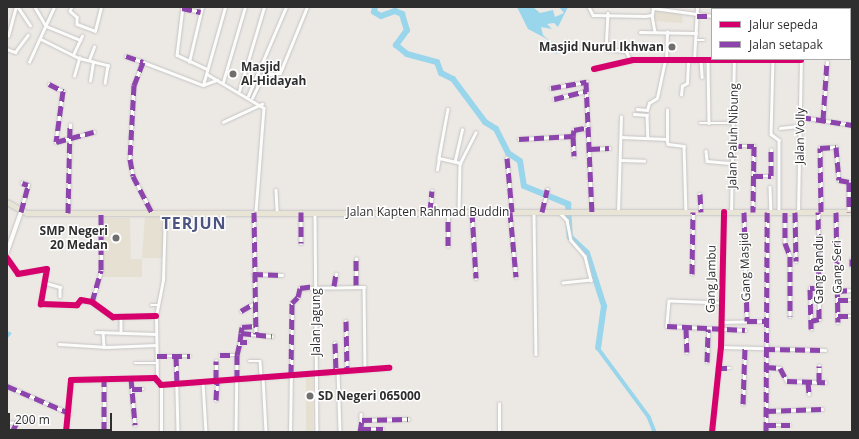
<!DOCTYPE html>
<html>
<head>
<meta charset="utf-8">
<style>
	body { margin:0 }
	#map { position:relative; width:859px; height:439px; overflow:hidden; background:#ece8e4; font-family:"Open Sans",sans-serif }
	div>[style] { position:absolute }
	.education>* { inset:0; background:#e6e0d3; transform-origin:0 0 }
	.water>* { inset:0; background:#99d6ec }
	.canal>* { height:3.5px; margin:-1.75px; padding:0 1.75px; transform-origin:1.75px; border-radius:1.75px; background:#99d6ec }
	.river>* { height:6px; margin:-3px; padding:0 3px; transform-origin:3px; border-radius:3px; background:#99d6ec }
	.roads { filter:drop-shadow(0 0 1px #c5c4c5) drop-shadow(0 0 1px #c5c4c5) }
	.street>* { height:2.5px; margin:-1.25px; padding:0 1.25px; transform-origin:1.25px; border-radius:1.25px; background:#fcfcfb }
	.secondary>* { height:4px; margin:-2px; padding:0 2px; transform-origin:2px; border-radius:2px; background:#fcfcfb }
	.primary>* { height:4.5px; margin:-2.25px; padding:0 2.25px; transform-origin:2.25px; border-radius:2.25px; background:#e8e4d6 }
	.quiet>* { height:5px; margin-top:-2.5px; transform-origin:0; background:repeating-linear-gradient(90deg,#8e44ad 0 10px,transparent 0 15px) }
	.cycleway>* { height:6px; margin:-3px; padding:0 3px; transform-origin:3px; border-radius:3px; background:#d6006c }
	.dots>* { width:11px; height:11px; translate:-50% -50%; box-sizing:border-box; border:2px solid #fff; border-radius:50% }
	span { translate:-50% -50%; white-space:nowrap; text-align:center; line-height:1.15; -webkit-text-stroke:3px #fff; paint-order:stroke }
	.poi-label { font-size:12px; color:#2e2e2e; font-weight:700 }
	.right { translate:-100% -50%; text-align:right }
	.left { translate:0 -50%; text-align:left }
	.street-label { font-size:12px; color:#2e2e2e }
	.district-label { font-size:16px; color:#4d5680; font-weight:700; letter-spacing:1px }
	.frame { position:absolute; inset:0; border:8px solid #2e2e2e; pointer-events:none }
	.legend { position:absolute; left:711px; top:8px; width:140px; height:52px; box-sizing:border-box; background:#fff; border:1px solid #ababab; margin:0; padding:5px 7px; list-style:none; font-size:12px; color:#2e2e2e }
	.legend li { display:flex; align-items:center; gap:8px; height:20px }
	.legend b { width:20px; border:1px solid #ababab }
	.scale { position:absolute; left:8px; top:413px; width:104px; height:18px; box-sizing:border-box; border:2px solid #2e2e2e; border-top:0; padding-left:5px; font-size:12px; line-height:14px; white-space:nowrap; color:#2e2e2e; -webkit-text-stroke:3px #fff; paint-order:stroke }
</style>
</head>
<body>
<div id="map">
	<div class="education">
		<i style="left:653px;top:9px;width:30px;height:12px;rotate:4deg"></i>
		<i style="clip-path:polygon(145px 217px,163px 217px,163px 258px,142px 258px)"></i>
		<i style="clip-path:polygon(102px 218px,130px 218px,131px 259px,142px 259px,142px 277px,102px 277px)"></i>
		<i style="left:313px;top:375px;width:56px;height:7px;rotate:90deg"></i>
	</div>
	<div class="water">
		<i style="clip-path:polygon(517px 7px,533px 7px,540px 13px,553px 10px,555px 17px,564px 13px,559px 7px,568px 7px,558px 27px,554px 23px,547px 24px,552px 29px,541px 27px,543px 35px,557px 48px,557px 54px,548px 48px,547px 39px,528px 29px)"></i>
	</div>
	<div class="canal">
		<i style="left:7px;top:336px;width:3px;rotate:-45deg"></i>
		<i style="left:598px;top:348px;width:86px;rotate:53.5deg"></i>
		<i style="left:649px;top:417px;width:16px;rotate:68deg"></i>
	</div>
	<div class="river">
		<i style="left:375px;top:7px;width:5px;rotate:101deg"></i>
		<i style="left:374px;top:12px;width:8px;rotate:30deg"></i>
		<i style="left:381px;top:16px;width:15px;rotate:-20deg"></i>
		<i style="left:395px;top:11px;width:8px;rotate:23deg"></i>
		<i style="left:402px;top:14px;width:17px;rotate:73deg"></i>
		<i style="left:407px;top:30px;width:19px;rotate:126deg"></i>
		<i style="left:396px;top:45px;width:14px;rotate:39deg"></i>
		<i style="left:407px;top:54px;width:31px;rotate:15deg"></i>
		<i style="left:437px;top:62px;width:12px;rotate:70deg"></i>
		<i style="left:441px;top:73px;width:13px;rotate:27deg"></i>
		<i style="left:453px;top:79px;width:54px;rotate:53.3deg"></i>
		<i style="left:485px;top:122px;width:13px;rotate:32deg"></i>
		<i style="left:496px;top:129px;width:27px;rotate:63deg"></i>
		<i style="left:508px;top:153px;width:14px;rotate:34deg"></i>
		<i style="left:520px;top:161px;width:25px;rotate:81deg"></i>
		<i style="left:524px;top:186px;width:48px;rotate:22.2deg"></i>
		<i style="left:568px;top:204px;width:33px;rotate:87deg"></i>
		<i style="left:570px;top:237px;width:23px;rotate:43deg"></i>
		<i style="left:587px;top:253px;width:56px;rotate:72.2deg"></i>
		<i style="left:604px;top:306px;width:42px;rotate:98.1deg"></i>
	</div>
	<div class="roads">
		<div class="street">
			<i style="left:18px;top:7px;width:22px;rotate:56deg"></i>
			<i style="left:35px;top:7px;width:22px;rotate:60deg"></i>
			<i style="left:46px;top:26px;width:37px;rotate:22deg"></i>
			<i style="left:72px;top:7px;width:4px;rotate:117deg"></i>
			<i style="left:70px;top:11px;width:9px;rotate:41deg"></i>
			<i style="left:77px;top:17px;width:7px;rotate:90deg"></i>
			<i style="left:77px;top:24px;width:19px;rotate:21deg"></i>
			<i style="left:95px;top:31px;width:25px;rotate:-76deg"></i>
			<i style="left:183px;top:7px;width:48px;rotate:97.1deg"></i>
			<i style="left:177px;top:55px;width:33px;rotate:25deg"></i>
			<i style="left:589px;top:7px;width:9px;rotate:63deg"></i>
			<i style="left:593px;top:15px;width:52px;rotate:1.1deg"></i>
			<i style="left:645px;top:16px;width:7px;rotate:-8deg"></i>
			<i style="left:652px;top:15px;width:7px;rotate:-82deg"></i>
			<i style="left:653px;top:8px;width:60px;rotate:7.7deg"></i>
			<i style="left:800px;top:7px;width:2px;rotate:90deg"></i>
			<i style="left:182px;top:8px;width:19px;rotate:12deg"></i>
			<i style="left:842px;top:8px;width:1px;rotate:-90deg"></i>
			<i style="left:734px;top:9px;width:2px;rotate:-90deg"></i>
			<i style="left:757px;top:9px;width:2px;rotate:-90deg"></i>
			<i style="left:773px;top:9px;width:2px;rotate:-90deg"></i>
			<i style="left:819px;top:9px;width:2px;rotate:-90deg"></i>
			<i style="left:608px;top:13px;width:36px;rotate:93deg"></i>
			<i style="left:606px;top:49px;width:20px;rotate:6deg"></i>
			<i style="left:626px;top:51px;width:11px;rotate:63deg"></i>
			<i style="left:652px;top:15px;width:17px;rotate:80deg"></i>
			<i style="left:640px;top:32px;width:56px;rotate:1deg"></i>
			<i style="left:8px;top:36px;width:30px;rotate:-75deg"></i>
			<i style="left:41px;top:39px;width:42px;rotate:26.6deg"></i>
			<i style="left:79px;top:58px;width:30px;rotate:14deg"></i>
			<i style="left:108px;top:65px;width:18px;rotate:99deg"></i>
			<i style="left:696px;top:40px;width:8px"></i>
			<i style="left:7px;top:49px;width:9px;rotate:21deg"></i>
			<i style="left:15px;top:52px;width:21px;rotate:-53deg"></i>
			<i style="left:73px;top:55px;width:21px;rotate:-65deg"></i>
			<i style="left:126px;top:56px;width:18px;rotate:19deg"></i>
			<i style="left:143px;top:62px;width:25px;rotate:111deg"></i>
			<i style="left:134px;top:85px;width:74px;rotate:93.1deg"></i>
			<i style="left:130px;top:159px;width:17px;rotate:80deg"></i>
			<i style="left:133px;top:176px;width:41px;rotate:62.2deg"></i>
			<i style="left:773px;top:59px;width:75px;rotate:91.5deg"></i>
			<i style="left:771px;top:134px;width:10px;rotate:37deg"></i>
			<i style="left:779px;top:140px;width:72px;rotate:90deg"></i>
			<i style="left:89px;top:60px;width:14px;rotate:-69deg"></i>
			<i style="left:666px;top:61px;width:29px;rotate:-88deg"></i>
			<i style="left:694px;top:61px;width:54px;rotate:-86.8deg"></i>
			<i style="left:701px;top:61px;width:16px;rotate:86deg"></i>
			<i style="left:708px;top:61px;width:62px;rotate:89.1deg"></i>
			<i style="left:29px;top:62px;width:60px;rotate:-65.6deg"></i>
			<i style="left:143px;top:62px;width:64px;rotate:21deg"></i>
			<i style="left:203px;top:85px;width:81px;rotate:-74.2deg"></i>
			<i style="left:189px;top:62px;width:57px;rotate:-76.7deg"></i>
			<i style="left:260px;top:69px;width:12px;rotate:24deg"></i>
			<i style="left:271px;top:74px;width:9px;rotate:-6deg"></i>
			<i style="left:280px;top:73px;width:71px;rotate:-67.8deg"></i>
			<i style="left:594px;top:69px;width:40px;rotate:-13deg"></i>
			<i style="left:633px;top:60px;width:168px"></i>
			<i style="left:207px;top:74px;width:66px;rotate:30.8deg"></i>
			<i style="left:264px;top:108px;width:104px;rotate:94.4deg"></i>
			<i style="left:74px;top:76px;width:19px;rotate:-74deg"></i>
			<i style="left:90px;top:81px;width:19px;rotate:-81deg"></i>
			<i style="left:223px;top:82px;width:78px;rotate:-73.7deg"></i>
			<i style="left:49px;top:84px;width:16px;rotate:27deg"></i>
			<i style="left:63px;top:91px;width:51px;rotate:97.8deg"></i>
			<i style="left:56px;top:142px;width:39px;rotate:-15deg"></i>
			<i style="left:203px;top:85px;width:15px;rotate:-20deg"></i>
			<i style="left:551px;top:88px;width:36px;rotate:-10deg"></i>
			<i style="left:586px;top:82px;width:130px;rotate:87.4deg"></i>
			<i style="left:239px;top:91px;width:88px;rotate:-73.4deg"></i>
			<i style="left:681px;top:95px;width:9px;rotate:-84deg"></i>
			<i style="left:682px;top:86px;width:6px;rotate:-31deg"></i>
			<i style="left:687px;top:83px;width:22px;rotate:-87deg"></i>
			<i style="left:248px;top:96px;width:97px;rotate:-66.9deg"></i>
			<i style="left:252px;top:98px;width:30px;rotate:-64deg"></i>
			<i style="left:554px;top:99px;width:34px;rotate:-14deg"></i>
			<i style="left:448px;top:109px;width:50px;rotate:100.4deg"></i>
			<i style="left:439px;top:158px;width:22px;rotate:13deg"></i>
			<i style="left:460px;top:163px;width:49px;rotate:91.2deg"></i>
			<i style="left:637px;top:109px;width:10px;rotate:6deg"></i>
			<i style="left:647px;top:110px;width:7px;rotate:-74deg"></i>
			<i style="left:649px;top:103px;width:9px;rotate:-32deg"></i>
			<i style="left:657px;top:98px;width:38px;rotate:-78deg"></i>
			<i style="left:634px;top:114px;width:13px;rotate:4deg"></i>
			<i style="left:647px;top:115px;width:23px;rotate:88deg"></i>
			<i style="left:801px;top:117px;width:52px;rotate:8.9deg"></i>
			<i style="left:823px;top:120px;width:58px;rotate:-86.1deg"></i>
			<i style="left:223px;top:122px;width:43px;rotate:-24.8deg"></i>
			<i style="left:700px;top:123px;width:33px"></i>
			<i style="left:780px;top:128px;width:20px;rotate:-6deg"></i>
			<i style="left:573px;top:136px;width:20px;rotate:87deg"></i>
			<i style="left:621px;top:137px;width:46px;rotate:2.5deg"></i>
			<i style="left:667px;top:139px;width:29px;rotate:-90deg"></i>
			<i style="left:519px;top:139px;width:54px;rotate:-3.2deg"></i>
			<i style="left:573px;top:136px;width:6px;rotate:-81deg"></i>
			<i style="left:574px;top:130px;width:15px;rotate:-8deg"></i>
			<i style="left:667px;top:139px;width:5px;rotate:79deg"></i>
			<i style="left:668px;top:144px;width:16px;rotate:7deg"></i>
			<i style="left:684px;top:146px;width:66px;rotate:88.3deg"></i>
			<i style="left:732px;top:146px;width:22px"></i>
			<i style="left:754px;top:146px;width:66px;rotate:90.9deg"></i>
			<i style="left:590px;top:149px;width:19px;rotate:-3deg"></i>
			<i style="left:706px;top:151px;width:10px;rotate:84deg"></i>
			<i style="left:707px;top:161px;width:25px;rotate:5deg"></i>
			<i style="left:507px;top:158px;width:54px;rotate:84.7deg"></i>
			<i style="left:455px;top:160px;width:31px;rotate:-77deg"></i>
			<i style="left:620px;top:160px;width:24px;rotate:2deg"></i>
			<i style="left:460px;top:163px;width:34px;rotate:-63deg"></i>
			<i style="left:437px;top:170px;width:12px;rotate:-81deg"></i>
			<i style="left:753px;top:176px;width:18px"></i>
			<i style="left:771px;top:176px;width:26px;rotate:-90deg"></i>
			<i style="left:770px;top:187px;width:25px;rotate:88deg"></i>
			<i style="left:276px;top:190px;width:22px;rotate:87deg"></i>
			<i style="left:700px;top:194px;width:18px;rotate:87deg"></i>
			<i style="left:21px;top:209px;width:25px;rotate:-74deg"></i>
			<i style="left:28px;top:185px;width:6px;rotate:-162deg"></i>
			<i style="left:430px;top:212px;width:21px;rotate:-85deg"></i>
			<i style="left:542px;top:212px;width:23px;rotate:-77deg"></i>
			<i style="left:618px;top:212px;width:95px;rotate:-88.2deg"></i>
			<i style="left:731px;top:212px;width:153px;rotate:-88.9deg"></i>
			<i style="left:744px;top:212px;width:109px;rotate:88.4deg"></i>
			<i style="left:785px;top:212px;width:31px;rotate:90deg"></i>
			<i style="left:785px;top:243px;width:14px;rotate:69deg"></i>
			<i style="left:790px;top:256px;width:60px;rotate:90deg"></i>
			<i style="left:795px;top:212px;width:49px;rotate:88.8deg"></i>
			<i style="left:798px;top:212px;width:153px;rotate:-88.9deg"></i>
			<i style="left:821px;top:212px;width:64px;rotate:-90.9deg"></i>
			<i style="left:820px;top:148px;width:16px;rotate:-4deg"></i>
			<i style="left:836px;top:147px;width:33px;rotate:85deg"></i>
			<i style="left:839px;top:180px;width:10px;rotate:11deg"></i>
			<i style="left:849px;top:182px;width:30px;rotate:90deg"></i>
			<i style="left:836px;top:212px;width:110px;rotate:89deg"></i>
			<i style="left:68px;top:213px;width:88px;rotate:-88.7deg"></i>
			<i style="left:254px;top:213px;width:121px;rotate:89.1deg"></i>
			<i style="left:301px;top:213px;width:30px;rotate:90deg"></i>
			<i style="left:315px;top:213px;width:219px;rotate:89.5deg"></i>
			<i style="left:472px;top:213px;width:65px;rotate:86.5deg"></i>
			<i style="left:510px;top:213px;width:64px;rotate:84.6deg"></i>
			<i style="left:534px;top:213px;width:141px;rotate:89.2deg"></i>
			<i style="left:560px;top:213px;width:10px;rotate:45deg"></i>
			<i style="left:567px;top:220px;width:20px;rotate:79deg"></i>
			<i style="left:571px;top:240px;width:21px;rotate:49deg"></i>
			<i style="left:585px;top:256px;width:25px;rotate:76deg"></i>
			<i style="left:591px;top:280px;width:28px;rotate:174deg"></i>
			<i style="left:448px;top:246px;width:33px;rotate:-90deg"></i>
			<i style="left:7px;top:258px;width:19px;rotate:55deg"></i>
			<i style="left:18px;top:274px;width:29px;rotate:-10deg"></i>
			<i style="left:47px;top:269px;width:36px;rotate:100deg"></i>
			<i style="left:41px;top:304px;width:36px;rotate:2deg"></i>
			<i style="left:77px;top:305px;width:6px;rotate:-51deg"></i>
			<i style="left:81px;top:300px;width:11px;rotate:10deg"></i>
			<i style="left:92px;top:302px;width:26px;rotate:36deg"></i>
			<i style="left:113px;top:317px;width:43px;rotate:-1.3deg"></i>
			<i style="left:852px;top:259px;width:7px;rotate:90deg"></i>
			<i style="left:253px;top:274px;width:29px;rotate:2deg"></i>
			<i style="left:692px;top:274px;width:61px;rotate:-89.1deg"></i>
			<i style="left:46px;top:283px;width:15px;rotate:16deg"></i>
			<i style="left:60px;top:287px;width:9px;rotate:90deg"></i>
			<i style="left:356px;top:285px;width:26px;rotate:-90deg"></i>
			<i style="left:334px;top:286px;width:12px;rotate:-81deg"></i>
			<i style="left:837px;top:291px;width:15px;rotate:-4deg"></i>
			<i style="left:838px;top:300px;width:14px"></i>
			<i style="left:92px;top:302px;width:33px;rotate:-74deg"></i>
			<i style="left:101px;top:270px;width:56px;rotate:-90deg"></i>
			<i style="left:721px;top:303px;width:52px;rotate:-177.8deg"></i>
			<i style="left:669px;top:301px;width:25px;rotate:95deg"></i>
			<i style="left:667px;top:326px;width:78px;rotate:2.9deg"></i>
			<i style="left:151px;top:305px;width:7px"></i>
			<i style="left:241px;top:311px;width:16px;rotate:-30deg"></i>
			<i style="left:121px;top:316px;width:17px;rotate:90deg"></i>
			<i style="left:838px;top:316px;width:14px"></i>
			<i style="left:346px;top:321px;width:49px;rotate:88.8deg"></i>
			<i style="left:811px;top:321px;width:8px;rotate:-14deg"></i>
			<i style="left:819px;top:319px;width:107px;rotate:-90.5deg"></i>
			<i style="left:721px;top:322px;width:45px;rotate:-1.3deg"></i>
			<i style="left:686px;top:328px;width:24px;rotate:88deg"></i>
			<i style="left:811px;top:329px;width:41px;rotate:-91.4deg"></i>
			<i style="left:810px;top:288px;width:9px"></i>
			<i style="left:96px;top:332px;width:60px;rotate:1.9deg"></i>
			<i style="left:103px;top:332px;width:15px;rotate:86deg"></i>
			<i style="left:241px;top:333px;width:6px;rotate:-81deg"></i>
			<i style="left:242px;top:327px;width:14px;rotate:-4deg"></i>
			<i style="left:240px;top:342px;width:9px;rotate:-84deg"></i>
			<i style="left:241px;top:333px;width:31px;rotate:6deg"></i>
			<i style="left:335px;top:343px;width:28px;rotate:88deg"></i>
			<i style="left:59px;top:344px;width:48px;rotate:3.6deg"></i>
			<i style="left:107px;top:347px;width:49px;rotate:-2.3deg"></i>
			<i style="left:721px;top:347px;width:104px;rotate:1.7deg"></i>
			<i style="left:220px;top:355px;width:17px"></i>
			<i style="left:237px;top:355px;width:77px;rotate:90.7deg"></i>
			<i style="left:237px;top:355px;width:13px;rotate:-77deg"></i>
			<i style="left:240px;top:342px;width:7px"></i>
			<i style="left:157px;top:356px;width:33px"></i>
			<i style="left:176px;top:356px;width:76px;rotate:88.5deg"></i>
			<i style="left:249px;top:361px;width:11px"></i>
			<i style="left:260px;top:361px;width:16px;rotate:86deg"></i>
			<i style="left:707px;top:362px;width:33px;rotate:-88deg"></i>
			<i style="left:135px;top:363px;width:22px"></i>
			<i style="left:766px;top:367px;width:14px;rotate:4deg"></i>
			<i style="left:780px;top:368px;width:15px;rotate:62deg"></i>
			<i style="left:787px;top:381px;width:38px;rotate:2deg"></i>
			<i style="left:717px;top:368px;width:13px"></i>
			<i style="left:338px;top:371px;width:61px;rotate:88.1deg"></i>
			<i style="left:263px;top:377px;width:55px;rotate:86.9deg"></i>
			<i style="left:131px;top:378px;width:47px;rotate:85.1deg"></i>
			<i style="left:216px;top:380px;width:19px;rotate:-90deg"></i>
			<i style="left:157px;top:381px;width:65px;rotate:-90.9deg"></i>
			<i style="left:156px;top:316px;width:38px;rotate:-79deg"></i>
			<i style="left:163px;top:279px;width:66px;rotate:-88.3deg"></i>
			<i style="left:203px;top:382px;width:50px;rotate:86.6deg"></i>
			<i style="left:808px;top:382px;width:12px;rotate:85deg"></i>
			<i style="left:819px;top:382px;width:16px;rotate:-90deg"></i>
			<i style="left:7px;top:386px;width:68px;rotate:23.5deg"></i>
			<i style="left:132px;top:389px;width:11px"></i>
			<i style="left:216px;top:400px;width:20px;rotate:-87deg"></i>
			<i style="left:743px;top:404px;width:56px;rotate:-88deg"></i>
			<i style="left:766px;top:411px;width:56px;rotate:-2deg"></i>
			<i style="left:361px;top:414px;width:6px;rotate:90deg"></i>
			<i style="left:7px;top:422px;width:8px;rotate:7deg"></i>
			<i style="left:766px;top:425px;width:24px"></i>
			<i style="left:361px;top:429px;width:22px"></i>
			<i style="left:13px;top:430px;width:9px;rotate:-63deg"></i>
			<i style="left:17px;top:422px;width:17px"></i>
			<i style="left:66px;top:432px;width:52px;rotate:-84.5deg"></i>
			<i style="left:71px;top:380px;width:84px;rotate:-1.4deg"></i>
			<i style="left:155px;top:378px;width:9px;rotate:49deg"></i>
			<i style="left:161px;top:385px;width:229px;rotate:-4.3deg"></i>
			<i style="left:104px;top:432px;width:53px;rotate:-90deg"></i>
			<i style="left:161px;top:432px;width:47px;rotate:-90deg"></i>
			<i style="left:290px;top:432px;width:129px;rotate:-89.1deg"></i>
			<i style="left:292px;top:303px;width:8px;rotate:-45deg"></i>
			<i style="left:298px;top:297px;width:9px;rotate:-77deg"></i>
			<i style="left:300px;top:288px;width:64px;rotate:-0.9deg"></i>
			<i style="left:364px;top:287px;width:81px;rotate:89.3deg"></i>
			<i style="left:360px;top:432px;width:12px;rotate:-81deg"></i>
			<i style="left:362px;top:420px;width:46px;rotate:-1.2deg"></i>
			<i style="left:499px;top:432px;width:28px;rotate:-90deg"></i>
			<i style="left:712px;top:432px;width:85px;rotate:-84deg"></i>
			<i style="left:721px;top:347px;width:135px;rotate:-88.7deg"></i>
			<i style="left:766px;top:432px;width:219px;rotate:-89.7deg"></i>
		</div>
		<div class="secondary">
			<i style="left:7px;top:252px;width:42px;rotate:-70.7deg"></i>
		</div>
		<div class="primary">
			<i style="left:7px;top:202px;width:23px;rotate:29deg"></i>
			<i style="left:27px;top:213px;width:825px;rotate:-0.07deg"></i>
		</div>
	</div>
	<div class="quiet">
		<i style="left:182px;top:8px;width:19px;rotate:12deg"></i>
		<i style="left:697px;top:16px;width:15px"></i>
		<i style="left:126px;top:56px;width:18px;rotate:19deg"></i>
		<i style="left:143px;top:62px;width:25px;rotate:111deg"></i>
		<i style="left:134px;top:85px;width:74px;rotate:93.1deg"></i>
		<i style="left:130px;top:159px;width:17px;rotate:80deg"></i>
		<i style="left:133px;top:176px;width:42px;rotate:62.8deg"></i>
		<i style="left:49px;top:84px;width:16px;rotate:27deg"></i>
		<i style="left:63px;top:91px;width:51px;rotate:97.8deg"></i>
		<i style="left:56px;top:142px;width:39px;rotate:-15deg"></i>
		<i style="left:551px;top:88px;width:36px;rotate:-10deg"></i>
		<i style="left:586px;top:82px;width:130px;rotate:87.4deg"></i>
		<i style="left:554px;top:99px;width:34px;rotate:-14deg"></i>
		<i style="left:801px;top:117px;width:52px;rotate:8.9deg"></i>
		<i style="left:823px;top:120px;width:58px;rotate:-86.1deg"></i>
		<i style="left:573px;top:136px;width:20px;rotate:87deg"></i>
		<i style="left:519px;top:139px;width:54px;rotate:-3.2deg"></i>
		<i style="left:573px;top:136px;width:6px;rotate:-81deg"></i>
		<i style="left:574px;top:130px;width:15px;rotate:-11deg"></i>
		<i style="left:732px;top:146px;width:22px"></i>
		<i style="left:754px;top:146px;width:66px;rotate:90.9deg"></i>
		<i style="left:590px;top:149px;width:19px;rotate:-3deg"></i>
		<i style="left:507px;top:158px;width:54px;rotate:84.7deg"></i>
		<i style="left:753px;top:176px;width:18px"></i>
		<i style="left:771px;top:176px;width:26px;rotate:-90deg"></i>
		<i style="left:700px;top:194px;width:18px;rotate:87deg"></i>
		<i style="left:21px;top:212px;width:28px;rotate:-75deg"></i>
		<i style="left:28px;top:185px;width:6px;rotate:-162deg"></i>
		<i style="left:254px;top:212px;width:122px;rotate:89.1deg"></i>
		<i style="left:301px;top:212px;width:31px;rotate:90deg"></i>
		<i style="left:430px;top:212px;width:21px;rotate:-85deg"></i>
		<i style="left:472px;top:212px;width:66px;rotate:86.5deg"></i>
		<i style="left:510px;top:212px;width:65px;rotate:84.7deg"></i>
		<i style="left:542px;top:212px;width:23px;rotate:-77deg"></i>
		<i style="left:744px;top:212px;width:109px;rotate:88.4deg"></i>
		<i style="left:747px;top:321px;width:19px"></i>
		<i style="left:785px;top:212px;width:31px;rotate:90deg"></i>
		<i style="left:785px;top:243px;width:14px;rotate:69deg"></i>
		<i style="left:790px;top:256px;width:60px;rotate:90deg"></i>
		<i style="left:795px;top:212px;width:49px;rotate:88.8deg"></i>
		<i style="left:821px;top:212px;width:64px;rotate:-90.9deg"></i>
		<i style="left:820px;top:148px;width:16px;rotate:-4deg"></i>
		<i style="left:836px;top:147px;width:33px;rotate:85deg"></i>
		<i style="left:839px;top:180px;width:10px;rotate:11deg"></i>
		<i style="left:849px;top:182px;width:30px;rotate:90deg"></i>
		<i style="left:836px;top:212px;width:110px;rotate:89deg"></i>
		<i style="left:68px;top:213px;width:88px;rotate:-88.7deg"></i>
		<i style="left:448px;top:246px;width:34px;rotate:-90deg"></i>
		<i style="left:852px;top:259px;width:7px;rotate:90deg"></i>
		<i style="left:253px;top:274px;width:29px;rotate:2deg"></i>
		<i style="left:692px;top:274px;width:62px;rotate:-89.1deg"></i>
		<i style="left:356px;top:285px;width:26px;rotate:-90deg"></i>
		<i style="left:334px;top:286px;width:12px;rotate:-81deg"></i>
		<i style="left:837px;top:291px;width:15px;rotate:-4deg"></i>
		<i style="left:838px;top:300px;width:14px"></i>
		<i style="left:92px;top:302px;width:33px;rotate:-74deg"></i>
		<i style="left:101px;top:270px;width:57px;rotate:-90deg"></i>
		<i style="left:241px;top:311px;width:16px;rotate:-30deg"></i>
		<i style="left:838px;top:316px;width:14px"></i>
		<i style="left:346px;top:321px;width:49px;rotate:88.8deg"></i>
		<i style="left:811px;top:321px;width:8px;rotate:-14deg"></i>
		<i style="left:819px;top:319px;width:107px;rotate:-90.5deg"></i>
		<i style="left:667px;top:326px;width:78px;rotate:2.9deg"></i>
		<i style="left:686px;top:328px;width:24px;rotate:88deg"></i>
		<i style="left:811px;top:329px;width:41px;rotate:-91.4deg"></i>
		<i style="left:810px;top:288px;width:9px"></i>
		<i style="left:241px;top:333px;width:6px;rotate:-81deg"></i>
		<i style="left:242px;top:327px;width:14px;rotate:-4deg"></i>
		<i style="left:240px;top:342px;width:9px;rotate:-84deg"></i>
		<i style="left:241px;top:333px;width:31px;rotate:6deg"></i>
		<i style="left:335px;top:343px;width:28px;rotate:88deg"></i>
		<i style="left:765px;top:349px;width:60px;rotate:1deg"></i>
		<i style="left:220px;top:355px;width:17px"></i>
		<i style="left:237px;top:355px;width:23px;rotate:90deg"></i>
		<i style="left:237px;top:355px;width:13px;rotate:-77deg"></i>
		<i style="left:240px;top:342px;width:7px"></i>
		<i style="left:157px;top:356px;width:33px"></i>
		<i style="left:176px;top:356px;width:28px;rotate:88deg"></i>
		<i style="left:707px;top:362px;width:33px;rotate:-88deg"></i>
		<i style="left:766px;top:367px;width:14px;rotate:4deg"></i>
		<i style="left:780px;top:368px;width:15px;rotate:62deg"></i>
		<i style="left:787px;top:381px;width:38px;rotate:2deg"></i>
		<i style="left:717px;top:368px;width:13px"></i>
		<i style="left:291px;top:374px;width:71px;rotate:-89.2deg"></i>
		<i style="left:292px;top:303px;width:8px;rotate:-45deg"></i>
		<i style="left:298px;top:297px;width:9px;rotate:-77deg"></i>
		<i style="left:300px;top:288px;width:15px;rotate:-8deg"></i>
		<i style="left:131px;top:378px;width:47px;rotate:85.1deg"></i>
		<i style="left:216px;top:380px;width:19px;rotate:-90deg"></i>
		<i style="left:808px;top:382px;width:12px;rotate:85deg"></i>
		<i style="left:819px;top:382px;width:16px;rotate:-90deg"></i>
		<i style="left:7px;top:386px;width:68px;rotate:23.5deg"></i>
		<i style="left:132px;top:389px;width:11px"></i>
		<i style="left:216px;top:400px;width:20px;rotate:-87deg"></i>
		<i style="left:743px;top:404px;width:56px;rotate:-88deg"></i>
		<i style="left:766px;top:411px;width:56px;rotate:-2deg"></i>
		<i style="left:766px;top:425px;width:24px"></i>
		<i style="left:361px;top:429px;width:22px"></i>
		<i style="left:13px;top:430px;width:9px;rotate:-63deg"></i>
		<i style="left:17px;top:422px;width:17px"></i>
		<i style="left:104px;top:432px;width:53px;rotate:-90deg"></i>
		<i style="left:360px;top:432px;width:12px;rotate:-81deg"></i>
		<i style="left:362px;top:420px;width:46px;rotate:-1.2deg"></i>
		<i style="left:766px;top:432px;width:220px;rotate:-89.7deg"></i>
	</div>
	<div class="cycleway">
		<i style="left:594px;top:69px;width:40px;rotate:-13deg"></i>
		<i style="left:633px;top:60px;width:168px"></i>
		<i style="left:7px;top:258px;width:19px;rotate:55deg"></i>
		<i style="left:18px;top:274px;width:29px;rotate:-10deg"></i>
		<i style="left:47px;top:269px;width:36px;rotate:100deg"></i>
		<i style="left:41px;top:304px;width:36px;rotate:2deg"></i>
		<i style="left:77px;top:305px;width:6px;rotate:-51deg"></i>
		<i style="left:81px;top:300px;width:11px;rotate:10deg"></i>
		<i style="left:92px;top:302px;width:26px;rotate:36deg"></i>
		<i style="left:113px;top:317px;width:43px;rotate:-1.3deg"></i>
		<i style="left:66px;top:432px;width:52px;rotate:-84.5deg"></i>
		<i style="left:71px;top:380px;width:84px;rotate:-1.4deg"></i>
		<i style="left:155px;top:378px;width:9px;rotate:49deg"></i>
		<i style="left:161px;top:385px;width:229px;rotate:-4.3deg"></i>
		<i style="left:712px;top:432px;width:85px;rotate:-84deg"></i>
		<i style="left:721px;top:347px;width:135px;rotate:-88.7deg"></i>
	</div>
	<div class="dots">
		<i style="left:672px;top:47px;background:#706f6e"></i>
		<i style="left:233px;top:74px;background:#706f6e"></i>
		<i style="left:116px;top:238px;background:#706f6e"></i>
		<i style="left:310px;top:396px;background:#706f6e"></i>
	</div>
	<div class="poi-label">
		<span class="right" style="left:664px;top:47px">Masjid Nurul Ikhwan</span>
		<span class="left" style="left:241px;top:74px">Masjid<br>Al-Hidayah</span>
		<span class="right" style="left:108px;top:238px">SMP Negeri<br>20 Medan</span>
		<span class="left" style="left:318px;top:396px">SD Negeri 065000</span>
	</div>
	<div class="street-label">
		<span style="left:733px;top:136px;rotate:-89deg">Jalan Paluh Nibung</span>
		<span style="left:800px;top:136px;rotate:-89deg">Jalan Volly</span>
		<span style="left:428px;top:212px">Jalan Kapten Rahmad Buddin</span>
		<span style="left:745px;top:267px;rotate:-92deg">Gang Masjid</span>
		<span style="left:837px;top:267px;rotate:-91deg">Gang Seri</span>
		<span style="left:819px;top:270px;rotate:-90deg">Gang Randu</span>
		<span style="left:711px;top:279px;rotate:-89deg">Gang Jambu</span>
		<span style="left:316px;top:322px;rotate:-90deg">Jalan Jagung</span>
	</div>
	<div class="district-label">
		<span style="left:194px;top:223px">TERJUN</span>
	</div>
	<div class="frame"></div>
	<ul class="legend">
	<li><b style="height:5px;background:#d6006c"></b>Jalur sepeda</li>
	<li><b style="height:5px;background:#8e44ad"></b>Jalan setapak</li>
	</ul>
	<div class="scale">200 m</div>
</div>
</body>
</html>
